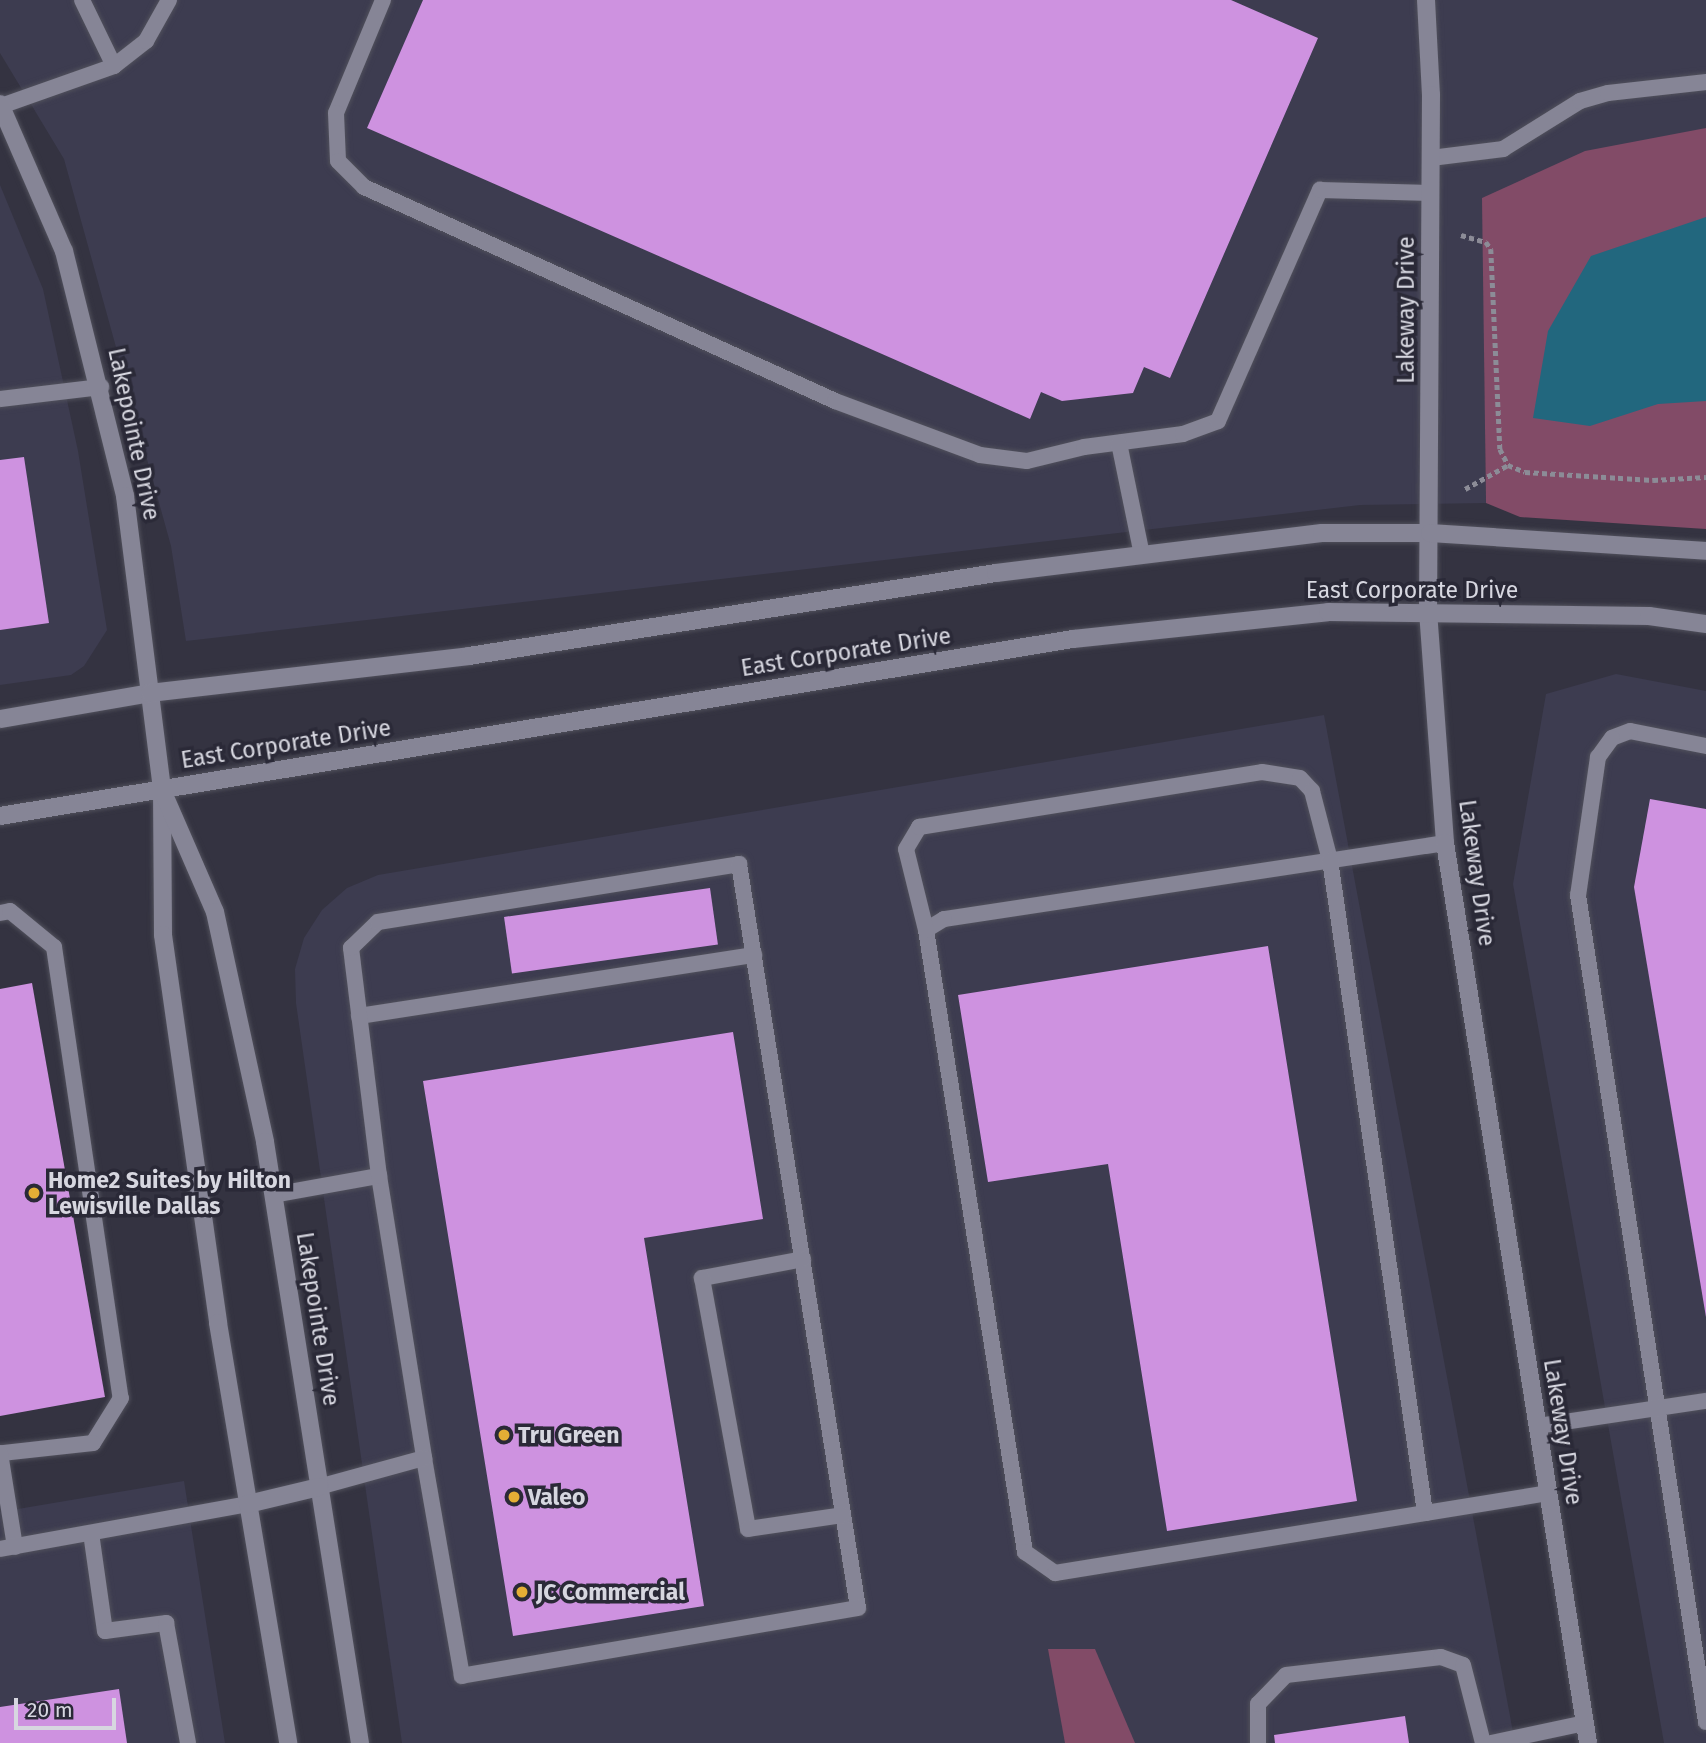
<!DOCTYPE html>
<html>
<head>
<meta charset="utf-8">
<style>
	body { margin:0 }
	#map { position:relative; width:1706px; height:1743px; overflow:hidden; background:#343341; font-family:"Fira Sans",sans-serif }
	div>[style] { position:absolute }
	.built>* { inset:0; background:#3d3c50 }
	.green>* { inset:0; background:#824b67 }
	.water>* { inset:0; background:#22677e }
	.building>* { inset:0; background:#ce92e0; transform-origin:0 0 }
	.path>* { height:4.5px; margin-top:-2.25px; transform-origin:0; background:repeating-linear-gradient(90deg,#8c8c97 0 5px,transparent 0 8.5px) }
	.roads { filter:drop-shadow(0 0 2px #50505b) drop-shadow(0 0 2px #50505b) }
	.lane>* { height:16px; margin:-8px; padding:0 8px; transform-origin:8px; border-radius:8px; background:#868596 }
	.secondary>* { height:18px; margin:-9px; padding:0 9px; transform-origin:9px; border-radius:9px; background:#868596 }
	.dots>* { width:19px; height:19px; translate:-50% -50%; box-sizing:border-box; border:4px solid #2a2937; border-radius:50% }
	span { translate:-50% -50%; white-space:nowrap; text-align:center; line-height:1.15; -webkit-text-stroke:7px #2a2937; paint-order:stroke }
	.street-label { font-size:23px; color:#d7d7e0 }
	.poi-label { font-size:23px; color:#d7d7e0; font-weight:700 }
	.left { translate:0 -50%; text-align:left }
	.scale { position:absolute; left:14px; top:1698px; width:102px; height:32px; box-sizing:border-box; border:4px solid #d7d7e0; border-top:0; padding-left:9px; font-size:21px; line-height:24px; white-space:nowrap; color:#d7d7e0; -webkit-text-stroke:5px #2a2937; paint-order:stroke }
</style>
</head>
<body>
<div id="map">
	<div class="built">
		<i style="clip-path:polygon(0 0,1706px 0,1706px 128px,1483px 198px,1486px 503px,1360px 505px,186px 641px,171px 546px,64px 159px,0 53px)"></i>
		<i style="clip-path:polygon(0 185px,43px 289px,78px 451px,107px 630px,84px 666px,71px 675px,0 685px)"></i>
		<i style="clip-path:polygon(1616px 674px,1706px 691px,1706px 1743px,1664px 1743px,1513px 884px,1546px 694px)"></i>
		<i style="clip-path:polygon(1324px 715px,1515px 1743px,402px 1743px,296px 1003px,295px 969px,304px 938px,322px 910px,347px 888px,378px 875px)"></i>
		<i style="clip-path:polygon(184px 1481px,225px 1743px,0 1743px,0 1512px)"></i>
	</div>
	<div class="green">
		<i style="clip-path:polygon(1706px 128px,1706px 529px,1520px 517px,1486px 503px,1482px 198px,1585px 151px)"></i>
		<i style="clip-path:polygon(1048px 1649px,1095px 1649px,1135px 1743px,1065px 1743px)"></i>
	</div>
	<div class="water">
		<i style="clip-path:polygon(1706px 217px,1706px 401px,1658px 404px,1590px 426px,1533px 418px,1548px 331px,1591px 256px)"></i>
	</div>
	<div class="building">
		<i style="clip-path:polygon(423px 0,1231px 0,1318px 38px,1170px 378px,1144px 367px,1133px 393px,1062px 401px,1041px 392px,1030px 419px,367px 128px)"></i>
		<i style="clip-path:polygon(24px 457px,49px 623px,0 630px,0 460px)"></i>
		<i style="clip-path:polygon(1650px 799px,1706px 809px,1706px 1317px,1634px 887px)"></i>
		<i style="left:710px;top:888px;width:57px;height:208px;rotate:82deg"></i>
		<i style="clip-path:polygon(1268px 946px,1357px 1501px,1167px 1531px,1108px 1164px,988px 1182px,958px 995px)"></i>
		<i style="clip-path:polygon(32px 983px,105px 1397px,0 1416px,0 989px)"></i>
		<i style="clip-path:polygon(733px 1032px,763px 1219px,644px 1238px,704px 1606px,513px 1636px,423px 1081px)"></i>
		<i style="clip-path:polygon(119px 1689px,127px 1743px,0 1743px,0 1707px)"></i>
		<i style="clip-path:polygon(1405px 1716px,1409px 1743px,1275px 1743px,1274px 1735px)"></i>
	</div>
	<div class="path">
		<i style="left:1461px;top:235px;width:26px;rotate:16deg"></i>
		<i style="left:1486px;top:242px;width:9px;rotate:54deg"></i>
		<i style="left:1491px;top:249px;width:200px;rotate:87.4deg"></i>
		<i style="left:1500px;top:449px;width:18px;rotate:63deg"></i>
		<i style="left:1508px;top:465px;width:18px;rotate:22deg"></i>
		<i style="left:1525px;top:472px;width:128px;rotate:3.6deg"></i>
		<i style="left:1653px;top:480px;width:53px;rotate:-3.2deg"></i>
		<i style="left:1465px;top:489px;width:49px;rotate:-29.2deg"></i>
	</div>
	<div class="roads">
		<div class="lane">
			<i style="left:383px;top:0;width:122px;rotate:112.6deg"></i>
			<i style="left:336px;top:113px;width:48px;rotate:87.6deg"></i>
			<i style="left:338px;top:161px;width:37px;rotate:45deg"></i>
			<i style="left:364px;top:187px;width:517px;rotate:24.43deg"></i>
			<i style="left:835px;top:401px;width:155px;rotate:20.4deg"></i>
			<i style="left:980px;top:455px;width:47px;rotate:7.3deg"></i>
			<i style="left:1027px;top:461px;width:59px;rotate:-13.8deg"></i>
			<i style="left:1084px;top:447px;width:100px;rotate:-7.5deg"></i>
			<i style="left:1183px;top:434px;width:37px;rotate:-20deg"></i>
			<i style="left:1218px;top:421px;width:253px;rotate:-66.2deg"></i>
			<i style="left:1320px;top:190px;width:111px;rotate:1.5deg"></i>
			<i style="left:114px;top:66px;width:41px;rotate:-38deg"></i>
			<i style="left:146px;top:41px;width:47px;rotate:-60.7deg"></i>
			<i style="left:1px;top:106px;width:120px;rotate:-19.5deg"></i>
			<i style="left:114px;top:66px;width:73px;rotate:-115.9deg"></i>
			<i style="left:1431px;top:158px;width:73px;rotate:-7.1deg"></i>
			<i style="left:1503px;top:149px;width:91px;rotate:-31.9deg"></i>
			<i style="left:1580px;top:101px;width:29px;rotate:-16deg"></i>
			<i style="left:1608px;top:93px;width:99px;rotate:-6.4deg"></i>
			<i style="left:0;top:399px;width:102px;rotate:-6.8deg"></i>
			<i style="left:1119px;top:443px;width:114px;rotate:78.4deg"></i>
			<i style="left:1706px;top:746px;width:77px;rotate:-168.8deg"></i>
			<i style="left:1630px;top:731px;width:19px;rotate:159deg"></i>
			<i style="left:1612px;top:738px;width:24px;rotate:126deg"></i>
			<i style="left:1598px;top:757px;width:139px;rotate:98.2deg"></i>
			<i style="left:1578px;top:895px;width:837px;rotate:81.2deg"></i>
			<i style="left:1445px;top:843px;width:507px;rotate:171.37deg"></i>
			<i style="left:944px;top:919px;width:21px;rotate:149deg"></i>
			<i style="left:926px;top:930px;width:630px;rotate:80.96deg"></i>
			<i style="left:1025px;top:1552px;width:37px;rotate:35deg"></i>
			<i style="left:1055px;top:1573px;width:499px;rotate:-9.2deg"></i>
			<i style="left:0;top:913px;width:10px;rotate:-11deg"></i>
			<i style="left:10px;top:911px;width:57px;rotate:39.3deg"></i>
			<i style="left:54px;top:947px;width:456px;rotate:81.6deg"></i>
			<i style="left:121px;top:1398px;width:53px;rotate:121.9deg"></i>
			<i style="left:93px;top:1443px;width:92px;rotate:173.7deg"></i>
			<i style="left:926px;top:930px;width:83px;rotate:-103.9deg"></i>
			<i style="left:906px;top:849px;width:26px;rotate:-59deg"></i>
			<i style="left:919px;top:827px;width:347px;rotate:-9.1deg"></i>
			<i style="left:1262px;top:772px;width:38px;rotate:9deg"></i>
			<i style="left:1300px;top:778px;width:18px;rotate:47deg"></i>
			<i style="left:1312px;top:791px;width:71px;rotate:75.4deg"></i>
			<i style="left:1330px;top:860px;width:660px;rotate:81.72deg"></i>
			<i style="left:359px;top:1016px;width:400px;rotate:-8.8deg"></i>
			<i style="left:379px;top:1176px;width:286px;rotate:80.9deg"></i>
			<i style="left:273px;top:1195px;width:108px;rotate:-10.2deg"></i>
			<i style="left:379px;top:1176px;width:230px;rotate:-97deg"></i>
			<i style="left:351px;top:948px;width:37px;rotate:-44deg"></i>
			<i style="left:378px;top:922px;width:366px;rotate:-9.1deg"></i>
			<i style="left:739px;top:864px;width:753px;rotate:80.91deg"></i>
			<i style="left:858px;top:1608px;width:402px;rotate:170.3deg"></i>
			<i style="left:462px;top:1676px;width:221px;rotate:-99.9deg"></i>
			<i style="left:424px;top:1458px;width:109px;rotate:164.6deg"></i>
			<i style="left:803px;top:1259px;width:103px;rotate:169.3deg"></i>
			<i style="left:702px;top:1278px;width:255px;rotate:79.6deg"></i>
			<i style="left:748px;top:1529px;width:96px;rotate:-8.4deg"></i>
			<i style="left:1538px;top:1426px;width:170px;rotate:-8.5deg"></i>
			<i style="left:0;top:1453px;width:95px;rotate:80.9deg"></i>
			<i style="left:91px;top:1533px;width:99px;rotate:81.9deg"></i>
			<i style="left:105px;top:1631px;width:62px;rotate:-7.5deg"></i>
			<i style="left:166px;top:1623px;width:122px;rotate:79.6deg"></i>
			<i style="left:0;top:1549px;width:252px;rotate:-10.3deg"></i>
			<i style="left:1258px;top:1743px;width:39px;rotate:-90deg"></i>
			<i style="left:1258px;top:1704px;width:40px;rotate:-46deg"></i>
			<i style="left:1286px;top:1675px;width:156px;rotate:-6.6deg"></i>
			<i style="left:1441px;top:1657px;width:23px;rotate:20deg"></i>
			<i style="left:1463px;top:1665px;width:81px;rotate:75.6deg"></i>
			<i style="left:1491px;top:1743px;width:96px;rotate:-12deg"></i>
		</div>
		<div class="secondary">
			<i style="left:1426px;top:0;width:95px;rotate:87deg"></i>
			<i style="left:1431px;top:95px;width:516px;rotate:90.33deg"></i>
			<i style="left:1428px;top:611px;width:233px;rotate:85.8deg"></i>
			<i style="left:1445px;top:843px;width:911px;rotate:80.97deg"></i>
			<i style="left:0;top:104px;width:160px;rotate:66.5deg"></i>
			<i style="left:64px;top:251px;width:252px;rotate:76deg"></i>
			<i style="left:125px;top:496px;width:296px;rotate:82.8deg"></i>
			<i style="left:162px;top:790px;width:145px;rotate:89.6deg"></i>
			<i style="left:163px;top:935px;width:392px;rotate:81.9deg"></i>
			<i style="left:218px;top:1323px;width:426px;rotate:80.5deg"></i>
			<i style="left:0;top:719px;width:152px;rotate:-9.8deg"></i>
			<i style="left:150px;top:693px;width:321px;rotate:-6.6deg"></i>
			<i style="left:469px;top:656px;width:533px;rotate:-8.95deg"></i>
			<i style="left:996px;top:573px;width:328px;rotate:-7deg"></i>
			<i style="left:1322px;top:533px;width:108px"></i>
			<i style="left:1430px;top:533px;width:277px;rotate:3.7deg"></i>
			<i style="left:165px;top:797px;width:125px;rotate:66.5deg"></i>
			<i style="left:215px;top:912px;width:235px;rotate:77.7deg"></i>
			<i style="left:265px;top:1142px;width:608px;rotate:81.02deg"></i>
			<i style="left:0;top:816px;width:1088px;rotate:-9.37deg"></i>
			<i style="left:1073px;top:639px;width:256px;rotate:-6deg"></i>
			<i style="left:1328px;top:612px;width:321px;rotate:0.7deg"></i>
			<i style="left:1649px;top:616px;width:58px;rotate:8deg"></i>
			<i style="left:248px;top:1504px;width:73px;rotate:-13.5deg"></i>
		</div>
	</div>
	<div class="dots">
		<i style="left:34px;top:1193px;background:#e4ae35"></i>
		<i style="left:504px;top:1435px;background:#e4ae35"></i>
		<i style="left:514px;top:1497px;background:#e4ae35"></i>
		<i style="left:522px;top:1592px;background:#e4ae35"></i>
	</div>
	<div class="street-label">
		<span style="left:1406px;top:310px;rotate:-90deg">Lakeway Drive</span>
		<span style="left:134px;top:434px;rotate:78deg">Lakepointe Drive</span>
		<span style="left:1412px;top:590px">East Corporate Drive</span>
		<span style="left:846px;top:652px;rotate:-9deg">East Corporate Drive</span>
		<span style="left:286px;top:744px;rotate:-9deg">East Corporate Drive</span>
		<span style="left:1477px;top:873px;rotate:82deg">Lakeway Drive</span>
		<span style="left:318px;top:1319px;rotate:81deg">Lakepointe Drive</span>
		<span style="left:1563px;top:1432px;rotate:81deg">Lakeway Drive</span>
	</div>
	<div class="poi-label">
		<span class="left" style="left:48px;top:1193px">Home2 Suites by Hilton<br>Lewisville Dallas</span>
		<span class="left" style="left:518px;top:1435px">Tru Green</span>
		<span class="left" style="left:528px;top:1497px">Valeo</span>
		<span class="left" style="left:536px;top:1592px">JC Commercial</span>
	</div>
	<div class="scale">20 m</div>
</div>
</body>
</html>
